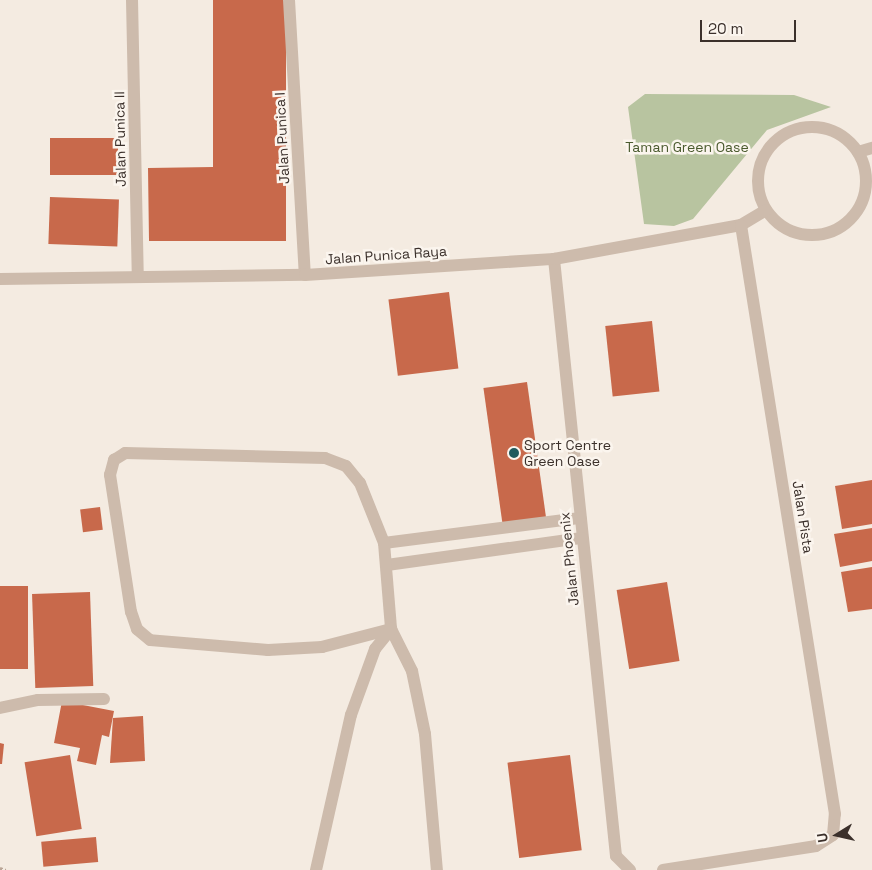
<!DOCTYPE html>
<html>
<head>
<meta charset="utf-8">
<style>
	body { margin:0 }
	#map { position:relative; width:872px; height:870px; overflow:hidden; background:#f4ebe1; font-family:"Space Grotesk",sans-serif }
	div>[style] { position:absolute }
	.green>* { inset:0; background:#b8c4a0 }
	.building>* { inset:0; background:#c8694b; transform-origin:0 0 }
	.path>* { height:3px; margin-top:-1.5px; transform-origin:0; background:repeating-linear-gradient(90deg,#b9a596 0 2.5px,transparent 0 5px) }
	.minor>* { height:12px; margin:-6px; padding:0 6px; transform-origin:6px; border-radius:6px; background:#cdbbac }
	.minor>.ring { margin:-6px; padding:0; box-sizing:content-box; background:none; border:12px solid #cdbbac; border-radius:50% }
	.dots>* { width:14px; height:14px; translate:-50% -50%; box-sizing:border-box; border:2px solid #fbf5ee; border-radius:50% }
	span { translate:-50% -50%; white-space:nowrap; text-align:center; line-height:1.15; -webkit-text-stroke:5px #fbf5ee; paint-order:stroke }
	.street-label { font-size:14px; color:#3b302b }
	.park-label { font-size:14px; color:#4a5a2e }
	.poi-label { font-size:14px; color:#3b302b }
	.left { translate:0 -50%; text-align:left }
	.north { position:absolute; left:812px; top:810px; width:50px; height:50px; -webkit-text-stroke:4px #fbf5ee; paint-order:stroke; rotate:260deg; font-size:14px; font-weight:700; line-height:20px; text-align:center; color:#3b302b }
	.north::after { content:''; display:block; margin:auto; width:18px; height:22px; background:#3b302b; clip-path:polygon(50% 0,100% 100%,50% 72%,0 100%) }
	.scale { position:absolute; left:700px; top:20px; width:96px; height:22px; box-sizing:border-box; border:2px solid #3b302b; border-top:0; padding-left:6px; font-size:15px; line-height:18px; white-space:nowrap; color:#3b302b; -webkit-text-stroke:4px #fbf5ee; paint-order:stroke }
</style>
</head>
<body>
<div id="map">
	<div class="green">
		<i style="clip-path:polygon(645px 94px,794px 95px,831px 107px,767px 130px,693px 219px,674px 226px,644px 224px,628px 107px)"></i>
	</div>
	<div class="building">
		<i style="clip-path:polygon(213px 0,286px 0,286px 241px,149px 241px,148px 168px,213px 167px)"></i>
		<i style="left:50px;top:138px;width:68px;height:37px"></i>
		<i style="left:50px;top:197px;width:69px;height:47px;rotate:2deg"></i>
		<i style="left:449px;top:292px;width:77px;height:61px;rotate:83deg"></i>
		<i style="left:652px;top:321px;width:71px;height:47px;rotate:84deg"></i>
		<i style="left:527px;top:382px;width:138px;height:44px;rotate:82deg"></i>
		<i style="clip-path:polygon(872px 480px,872px 524px,842px 529px,835px 486px)"></i>
		<i style="left:100px;top:507px;width:23px;height:20px;rotate:83deg"></i>
		<i style="clip-path:polygon(872px 528px,872px 561px,840px 567px,834px 534px)"></i>
		<i style="clip-path:polygon(872px 567px,872px 609px,848px 612px,841px 572px)"></i>
		<i style="left:667px;top:582px;width:80px;height:51px;rotate:81deg"></i>
		<i style="left:0;top:586px;width:28px;height:83px"></i>
		<i style="left:90px;top:592px;width:94px;height:58px;rotate:88deg"></i>
		<i style="clip-path:polygon(62px 701px,114px 711px,109px 737px,102px 735px,96px 765px,77px 761px,80px 748px,54px 743px)"></i>
		<i style="clip-path:polygon(143px 716px,145px 761px,110px 763px,113px 718px)"></i>
		<i style="clip-path:polygon(0 743px,4px 744px,2px 764px,0 764px)"></i>
		<i style="left:70px;top:755px;width:75px;height:46px;rotate:81deg"></i>
		<i style="left:570px;top:755px;width:96px;height:63px;rotate:83deg"></i>
		<i style="left:96px;top:837px;width:25px;height:55px;rotate:85deg"></i>
	</div>
	<div class="path">
		<i style="left:0;top:868px;width:6px;rotate:18deg"></i>
	</div>
	<div class="minor">
		<i style="left:132px;top:0;width:277px;rotate:88.8deg"></i>
		<i style="left:289px;top:0;width:275px;rotate:86.7deg"></i>
		<i class="ring" style="left:758px;top:127px;width:96px;height:96px"></i>
		<i style="left:858px;top:152px;width:15px;rotate:-16deg"></i>
		<i style="left:554px;top:259px;width:600px;rotate:84.07deg"></i>
		<i style="left:616px;top:856px;width:20px;rotate:45deg"></i>
		<i style="left:0;top:279px;width:305px;rotate:-0.8deg"></i>
		<i style="left:305px;top:275px;width:250px;rotate:-3.7deg"></i>
		<i style="left:554px;top:259px;width:190px;rotate:-10.3deg"></i>
		<i style="left:741px;top:225px;width:29px;rotate:-31deg"></i>
		<i style="left:384px;top:543px;width:198px;rotate:-7.3deg"></i>
		<i style="left:387px;top:565px;width:197px;rotate:-7.9deg"></i>
		<i style="left:391px;top:629px;width:71px;rotate:165.4deg"></i>
		<i style="left:322px;top:647px;width:54px;rotate:176.8deg"></i>
		<i style="left:268px;top:650px;width:118px;rotate:-175.2deg"></i>
		<i style="left:150px;top:640px;width:17px;rotate:-140deg"></i>
		<i style="left:137px;top:629px;width:18px;rotate:-109deg"></i>
		<i style="left:131px;top:612px;width:139px;rotate:-98.7deg"></i>
		<i style="left:110px;top:475px;width:16px;rotate:-75deg"></i>
		<i style="left:114px;top:460px;width:13px;rotate:-32deg"></i>
		<i style="left:125px;top:453px;width:200px;rotate:1.4deg"></i>
		<i style="left:325px;top:458px;width:22px;rotate:21deg"></i>
		<i style="left:346px;top:466px;width:22px;rotate:51deg"></i>
		<i style="left:360px;top:483px;width:65px;rotate:68.2deg"></i>
		<i style="left:384px;top:543px;width:86px;rotate:85.3deg"></i>
		<i style="left:391px;top:629px;width:47px;rotate:63.4deg"></i>
		<i style="left:412px;top:671px;width:64px;rotate:78.3deg"></i>
		<i style="left:425px;top:734px;width:137px;rotate:85deg"></i>
		<i style="left:0;top:708px;width:39px;rotate:-12deg"></i>
		<i style="left:38px;top:700px;width:66px;rotate:-0.9deg"></i>
		<i style="left:316px;top:870px;width:159px;rotate:-77.3deg"></i>
		<i style="left:351px;top:715px;width:70px;rotate:-70deg"></i>
		<i style="left:375px;top:649px;width:26px;rotate:-51deg"></i>
		<i style="left:663px;top:870px;width:155px;rotate:-8.9deg"></i>
		<i style="left:816px;top:846px;width:20px;rotate:-33deg"></i>
		<i style="left:833px;top:835px;width:21px;rotate:-85deg"></i>
		<i style="left:835px;top:814px;width:596px;rotate:-99.07deg"></i>
	</div>
	<div class="dots">
		<i style="left:514px;top:453px;background:#1f5a5e"></i>
	</div>
	<div class="street-label">
		<span style="left:282px;top:138px;rotate:-93deg">Jalan Punica I</span>
		<span style="left:120px;top:139px;rotate:-91deg">Jalan Punica II</span>
		<span style="left:386px;top:255px;rotate:-4deg">Jalan Punica Raya</span>
		<span style="left:803px;top:517px;rotate:81deg">Jalan Pista</span>
		<span style="left:569px;top:559px;rotate:-96deg">Jalan Phoenix</span>
	</div>
	<div class="park-label">
		<span style="left:687px;top:147px">Taman Green Oase</span>
	</div>
	<div class="poi-label">
		<span class="left" style="left:524px;top:453px">Sport Centre<br>Green Oase</span>
	</div>
	<div class="north">U</div>
	<div class="scale">20 m</div>
</div>
</body>
</html>
